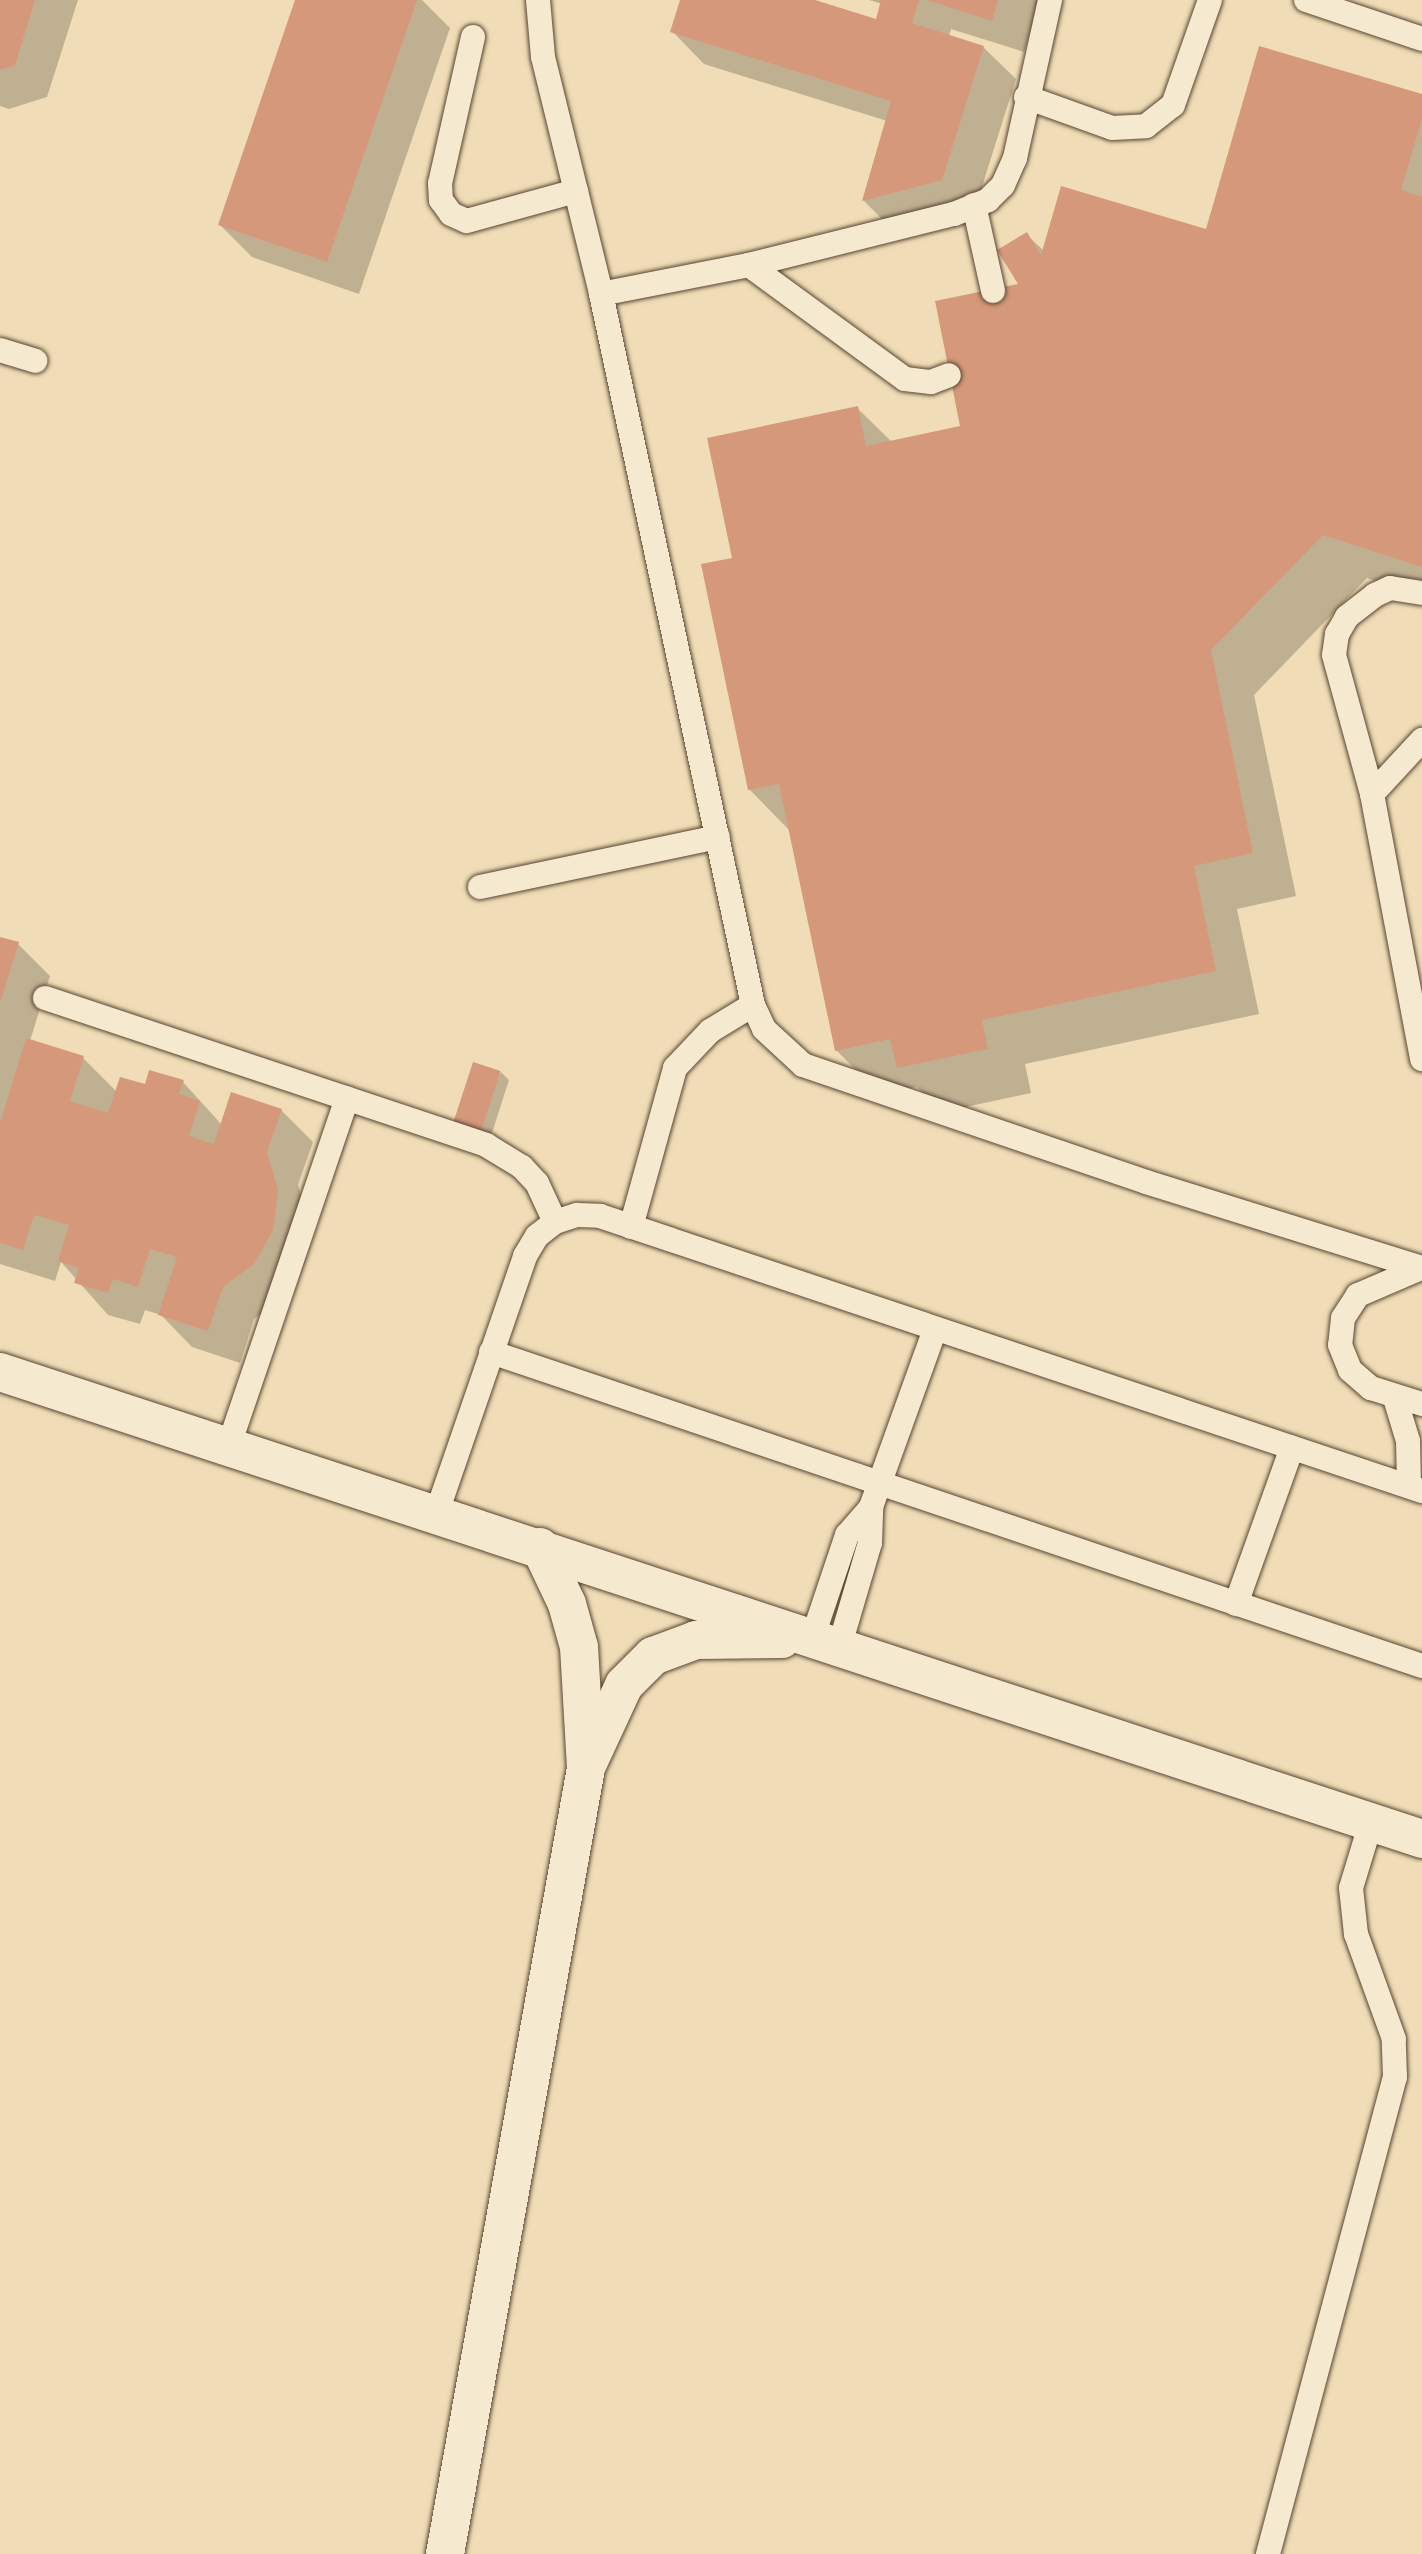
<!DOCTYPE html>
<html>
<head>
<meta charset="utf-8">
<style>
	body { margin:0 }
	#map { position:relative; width:1422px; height:2554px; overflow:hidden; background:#f0ddb7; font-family:"Old Standard TT",serif }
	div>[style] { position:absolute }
	.shadow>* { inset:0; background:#0003 }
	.building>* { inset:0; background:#d5987a; transform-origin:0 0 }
	.roads { filter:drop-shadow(0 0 2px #584531) drop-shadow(0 0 2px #584531) }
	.lane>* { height:24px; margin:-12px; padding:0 12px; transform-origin:12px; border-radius:12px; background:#f5e9d0 }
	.street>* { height:38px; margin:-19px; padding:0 19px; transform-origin:19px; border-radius:19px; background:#f5e9d0 }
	span { translate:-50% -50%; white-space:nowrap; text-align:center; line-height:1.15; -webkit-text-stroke:5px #f5e9d0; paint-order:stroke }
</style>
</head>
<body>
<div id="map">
	<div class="shadow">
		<i style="clip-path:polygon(0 0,78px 0,47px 97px,9px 109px,0 106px)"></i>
		<i style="clip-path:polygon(297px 0,422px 0,450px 28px,359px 294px,252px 257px,220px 225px)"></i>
		<i style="clip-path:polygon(682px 0,809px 0,877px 21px,882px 4px,869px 0,1040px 0,1024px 52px,951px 29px,949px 36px,983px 47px,1016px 79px,974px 212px,895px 232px,864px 201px,887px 121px,704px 64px,672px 31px)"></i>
		<i style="clip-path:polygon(1422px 96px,1422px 596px,1367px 578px,1254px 695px,1296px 896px,1237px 909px,1259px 1014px,1025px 1064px,1031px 1093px,942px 1112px,917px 1087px,880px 1094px,836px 1050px,790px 831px,749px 789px,734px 559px,857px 408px,892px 442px,962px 427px,1021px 285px,1026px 234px,1044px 251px,1207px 231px)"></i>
		<i style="clip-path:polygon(0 938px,18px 944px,50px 976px,30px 1041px,83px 1058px,117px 1092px,183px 1082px,222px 1125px,281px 1110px,313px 1142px,298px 1185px,310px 1224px,305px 1262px,286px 1296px,254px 1319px,240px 1363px,192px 1347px,161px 1315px,145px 1310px,140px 1324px,108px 1315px,61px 1262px,55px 1281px,0 1264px)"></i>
		<i style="clip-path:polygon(501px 1072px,509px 1080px,490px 1139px,464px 1130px)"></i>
	</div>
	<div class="building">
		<i style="clip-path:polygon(0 0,35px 0,15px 65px,0 70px)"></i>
		<i style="clip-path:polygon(295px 0,417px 0,327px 262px,218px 225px)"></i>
		<i style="clip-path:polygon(680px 0,815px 0,876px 19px,881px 0,919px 0,912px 23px,984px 46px,942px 180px,862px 201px,891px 101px,670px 32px)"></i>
		<i style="clip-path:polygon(927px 0,998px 0,992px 21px)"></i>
		<i style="clip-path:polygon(1259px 46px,1422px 94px,1422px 119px,1401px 190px,1422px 197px,1422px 567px,1323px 535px,1211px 650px,1253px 853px,1194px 866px,1216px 971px,982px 1020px,988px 1049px,897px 1068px,890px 1039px,835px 1051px,779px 784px,748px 790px,701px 564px,732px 558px,707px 438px,858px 406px,866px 446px,960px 426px,935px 301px,1018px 284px,997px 250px,1027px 232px,1041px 255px,1061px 186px,1206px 229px)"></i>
		<i style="clip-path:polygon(0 937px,19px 942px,1px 1000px,0 1000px)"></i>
		<i style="clip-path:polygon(26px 1038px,84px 1056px,70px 1101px,108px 1113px,120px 1077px,145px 1084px,149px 1070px,184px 1080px,179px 1094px,200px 1101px,189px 1136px,214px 1144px,231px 1092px,282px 1109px,267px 1152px,278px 1190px,273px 1230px,254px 1264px,223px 1287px,208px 1331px,158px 1315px,177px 1257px,150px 1249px,138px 1287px,113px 1279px,108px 1293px,74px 1283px,79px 1268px,58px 1261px,69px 1225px,34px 1215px,23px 1250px,0 1243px,0 1123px)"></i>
		<i style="left:473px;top:1062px;width:29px;height:64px;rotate:18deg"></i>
	</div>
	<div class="roads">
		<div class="lane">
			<i style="left:538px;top:0;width:57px;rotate:85deg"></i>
			<i style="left:543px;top:57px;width:244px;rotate:76.2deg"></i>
			<i style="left:601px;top:294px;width:727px;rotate:77.93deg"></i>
			<i style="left:753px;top:1005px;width:26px;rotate:65deg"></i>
			<i style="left:764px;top:1029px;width:53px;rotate:42.7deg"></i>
			<i style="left:803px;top:1065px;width:362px;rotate:18.8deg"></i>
			<i style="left:1146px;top:1182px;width:289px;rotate:17.3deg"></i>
			<i style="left:1306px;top:0;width:122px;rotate:18.6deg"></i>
			<i style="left:473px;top:37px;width:150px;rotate:102.7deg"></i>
			<i style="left:440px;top:183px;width:17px;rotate:87deg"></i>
			<i style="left:441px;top:200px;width:17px;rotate:54deg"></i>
			<i style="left:451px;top:214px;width:17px;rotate:24deg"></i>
			<i style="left:467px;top:221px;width:113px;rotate:-15.4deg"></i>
			<i style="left:1026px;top:97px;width:91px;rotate:19.8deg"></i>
			<i style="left:1112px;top:128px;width:34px;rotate:-3deg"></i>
			<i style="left:1146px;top:126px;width:34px;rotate:-38deg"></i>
			<i style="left:1173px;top:105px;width:111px;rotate:-70.6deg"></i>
			<i style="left:974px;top:205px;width:88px;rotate:77.5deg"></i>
			<i style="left:749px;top:265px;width:193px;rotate:36.2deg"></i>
			<i style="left:905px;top:379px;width:26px;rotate:7deg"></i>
			<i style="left:931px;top:382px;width:19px;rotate:-21deg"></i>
			<i style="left:601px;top:294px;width:151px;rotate:-11.1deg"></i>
			<i style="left:749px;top:265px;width:211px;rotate:-14deg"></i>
			<i style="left:954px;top:214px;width:37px;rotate:-22deg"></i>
			<i style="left:988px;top:200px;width:21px;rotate:-45deg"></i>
			<i style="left:1003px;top:185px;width:30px;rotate:-66deg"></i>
			<i style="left:1015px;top:158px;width:162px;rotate:-77.5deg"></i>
			<i style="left:0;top:350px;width:37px;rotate:17deg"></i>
			<i style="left:1422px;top:593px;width:32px;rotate:-171deg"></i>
			<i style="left:1390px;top:588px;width:17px;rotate:155deg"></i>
			<i style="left:1375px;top:595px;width:36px;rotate:142deg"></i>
			<i style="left:1347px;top:617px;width:20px;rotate:120deg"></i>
			<i style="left:1337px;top:634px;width:21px;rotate:98deg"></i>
			<i style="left:1334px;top:655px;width:144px;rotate:74.7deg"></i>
			<i style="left:1372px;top:794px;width:74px;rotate:-47.2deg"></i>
			<i style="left:1372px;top:794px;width:270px;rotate:79.3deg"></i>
			<i style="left:480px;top:887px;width:243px;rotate:-11.9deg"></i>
			<i style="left:45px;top:998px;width:465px;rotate:18.4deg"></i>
			<i style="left:486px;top:1145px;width:42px;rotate:31.4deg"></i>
			<i style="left:522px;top:1167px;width:22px;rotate:47deg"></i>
			<i style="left:537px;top:1183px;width:43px;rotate:65.2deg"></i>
			<i style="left:631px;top:1227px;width:165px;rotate:-74.5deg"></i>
			<i style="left:675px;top:1068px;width:51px;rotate:-46.6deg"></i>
			<i style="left:710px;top:1031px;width:50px;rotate:-31.2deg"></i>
			<i style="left:1421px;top:1268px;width:69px;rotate:156.8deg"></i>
			<i style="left:1358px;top:1295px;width:27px;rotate:123deg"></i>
			<i style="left:1343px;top:1318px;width:27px;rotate:96deg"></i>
			<i style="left:1340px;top:1345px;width:27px;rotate:68deg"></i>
			<i style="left:1350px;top:1370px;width:28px;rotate:41deg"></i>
			<i style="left:1371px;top:1388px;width:53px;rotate:17.4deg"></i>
			<i style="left:491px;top:1352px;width:983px;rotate:18.64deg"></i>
			<i style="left:1395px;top:1398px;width:45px;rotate:73.2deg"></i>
			<i style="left:1408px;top:1441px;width:45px;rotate:88.7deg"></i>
			<i style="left:229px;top:1445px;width:366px;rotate:-71.2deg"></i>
			<i style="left:437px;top:1512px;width:271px;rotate:-71deg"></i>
			<i style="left:525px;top:1256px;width:23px;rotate:-59deg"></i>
			<i style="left:537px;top:1236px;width:23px;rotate:-38deg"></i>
			<i style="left:555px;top:1222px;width:23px;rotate:-18deg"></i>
			<i style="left:577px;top:1215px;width:23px;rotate:2deg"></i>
			<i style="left:600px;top:1216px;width:867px;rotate:18.5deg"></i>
			<i style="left:1236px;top:1604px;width:166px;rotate:-70.3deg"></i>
			<i style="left:812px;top:1639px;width:110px;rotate:-71.4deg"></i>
			<i style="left:847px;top:1535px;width:37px;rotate:-49deg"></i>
			<i style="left:839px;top:1648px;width:109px;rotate:-73.6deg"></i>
			<i style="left:870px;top:1543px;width:36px;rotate:-88deg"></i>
			<i style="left:871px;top:1507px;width:189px;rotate:-70.2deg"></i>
			<i style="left:1268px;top:2554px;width:494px;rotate:-75.1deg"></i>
			<i style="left:1395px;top:2077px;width:38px;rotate:-92deg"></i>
			<i style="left:1394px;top:2039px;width:112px;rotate:-109.9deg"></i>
			<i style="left:1356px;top:1934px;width:46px;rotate:-96.2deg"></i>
			<i style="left:1351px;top:1888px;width:69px;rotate:-73.1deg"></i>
		</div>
		<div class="street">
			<i style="left:0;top:1372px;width:1497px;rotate:18.18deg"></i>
			<i style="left:588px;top:1763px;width:86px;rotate:-65.2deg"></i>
			<i style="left:624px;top:1685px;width:41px;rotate:-45deg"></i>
			<i style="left:653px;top:1656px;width:46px;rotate:-20.4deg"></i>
			<i style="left:696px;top:1640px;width:86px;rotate:-0.7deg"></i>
			<i style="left:445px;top:2554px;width:799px;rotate:-79.83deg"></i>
			<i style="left:586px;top:1768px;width:121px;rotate:-93.3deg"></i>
			<i style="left:579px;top:1647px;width:45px;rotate:-105.6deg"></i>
			<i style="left:567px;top:1604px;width:63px;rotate:-115.3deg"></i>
		</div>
	</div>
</div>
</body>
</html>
